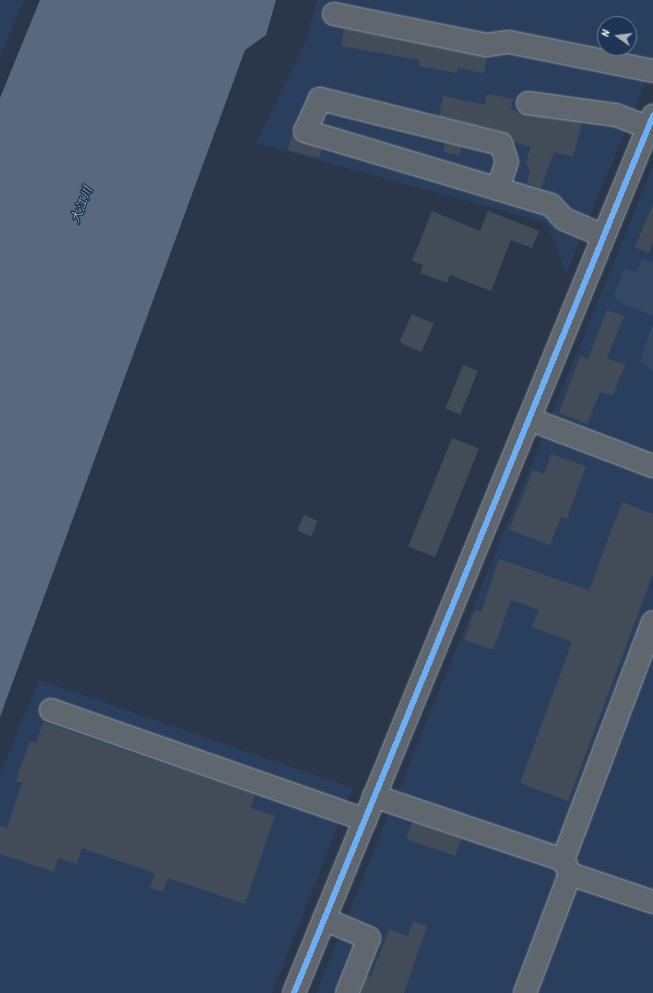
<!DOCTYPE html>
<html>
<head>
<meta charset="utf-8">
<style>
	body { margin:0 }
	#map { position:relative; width:653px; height:993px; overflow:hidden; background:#2a374a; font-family:Kalam,"Klee One",sans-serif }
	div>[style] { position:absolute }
	.built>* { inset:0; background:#2a3f5d }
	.green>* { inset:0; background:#344763 }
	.water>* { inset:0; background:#59687d }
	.building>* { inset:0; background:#424c59; transform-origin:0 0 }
	.roads { filter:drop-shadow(0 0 1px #979ca3) drop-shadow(0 0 1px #979ca3) }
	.minor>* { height:22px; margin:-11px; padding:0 11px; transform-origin:11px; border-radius:11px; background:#60666e }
	.cycleway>* { height:6px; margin:-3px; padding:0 3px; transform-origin:3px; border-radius:3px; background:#6dadf4 }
	span { translate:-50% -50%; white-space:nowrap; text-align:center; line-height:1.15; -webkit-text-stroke:3px #1d3557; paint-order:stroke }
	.water-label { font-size:13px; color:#c0c3c4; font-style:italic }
	.north { position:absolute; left:597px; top:16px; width:40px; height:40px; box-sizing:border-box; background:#1d3557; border:1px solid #738091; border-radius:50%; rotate:284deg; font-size:11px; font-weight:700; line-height:16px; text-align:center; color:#f4f1e8 }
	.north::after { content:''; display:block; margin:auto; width:14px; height:18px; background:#adb0b1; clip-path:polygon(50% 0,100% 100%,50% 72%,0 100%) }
</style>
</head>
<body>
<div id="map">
	<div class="built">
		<i style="clip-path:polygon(0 0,24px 0,0 57px)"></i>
		<i style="clip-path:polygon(evenodd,318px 0,653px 0,653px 64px,566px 273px,547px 223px,256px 143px,305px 43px,318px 0,605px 24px,629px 24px,629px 48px,605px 48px,605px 24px)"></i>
		<i style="clip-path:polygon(653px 166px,653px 993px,316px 993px)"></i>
		<i style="clip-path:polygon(39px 680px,353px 788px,272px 993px,0 993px,0 774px)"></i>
	</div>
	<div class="green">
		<i style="clip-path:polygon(642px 259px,653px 263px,653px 316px,618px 302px,614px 295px,624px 269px,637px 272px)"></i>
		<i style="clip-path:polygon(653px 323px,653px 371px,640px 361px)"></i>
	</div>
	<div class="water">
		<i style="clip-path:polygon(40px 0,276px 0,266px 35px,245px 50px,0 717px,0 98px)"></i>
	</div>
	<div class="building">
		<i style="clip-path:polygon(344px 29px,487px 57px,484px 73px,458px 68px,457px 73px,418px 66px,419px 60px,341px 46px)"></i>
		<i style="clip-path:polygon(487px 94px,513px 99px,511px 109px,526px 115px,582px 123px,573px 157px,554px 152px,541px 188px,527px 183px,530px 173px,526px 162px,531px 147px,514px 142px,504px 132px,439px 116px,443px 96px,485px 105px)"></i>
		<i style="clip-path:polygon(292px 136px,322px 149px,319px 158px,288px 150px)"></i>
		<i style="left:445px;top:143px;width:17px;height:9px;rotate:13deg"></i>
		<i style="clip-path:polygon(653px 204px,653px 243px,649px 253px,635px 247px)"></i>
		<i style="clip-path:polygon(432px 211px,480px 231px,488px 211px,539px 231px,532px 248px,511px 240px,491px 291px,450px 275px,447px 283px,420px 273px,423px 265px,412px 261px)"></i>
		<i style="clip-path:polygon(607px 310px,624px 316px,607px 358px,625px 365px,613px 395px,600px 392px,587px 424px,559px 413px,580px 356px,588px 359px)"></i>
		<i style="left:412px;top:314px;width:24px;height:31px;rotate:24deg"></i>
		<i style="left:463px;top:365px;width:16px;height:47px;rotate:22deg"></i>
		<i style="left:452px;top:438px;width:29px;height:117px;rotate:22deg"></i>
		<i style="clip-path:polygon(551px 454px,586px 466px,567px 519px,561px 517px,550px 545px,509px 530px,533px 470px,544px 474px)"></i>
		<i style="clip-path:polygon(622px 502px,653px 514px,653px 574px,568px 801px,520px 783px,572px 642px,532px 627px,539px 610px,511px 600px,493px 650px,464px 640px,475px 610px,481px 612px,499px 559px,589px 590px)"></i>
		<i style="left:304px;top:515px;width:15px;height:17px;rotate:23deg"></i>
		<i style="clip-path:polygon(43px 722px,255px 795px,251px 808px,275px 816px,245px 904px,168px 878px,163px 892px,150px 888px,155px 873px,82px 848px,77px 864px,58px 858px,54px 872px,0 854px,0 825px,7px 828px,22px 783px,16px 781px,22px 763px,30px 741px,36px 743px)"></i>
		<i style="left:412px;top:822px;width:52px;height:18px;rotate:19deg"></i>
		<i style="clip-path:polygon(413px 921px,427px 926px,404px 993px,360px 993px,367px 976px,371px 977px,389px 929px,408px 936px)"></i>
	</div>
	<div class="roads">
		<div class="minor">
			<i style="left:334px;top:14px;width:156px;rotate:11.5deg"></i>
			<i style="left:487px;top:45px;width:22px;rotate:-8deg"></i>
			<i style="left:509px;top:42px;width:147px;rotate:11.4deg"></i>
			<i style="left:528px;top:103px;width:89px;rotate:7.8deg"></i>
			<i style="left:616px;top:115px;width:34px;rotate:21deg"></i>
			<i style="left:498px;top:189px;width:28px;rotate:-72deg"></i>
			<i style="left:507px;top:162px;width:19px;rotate:-108deg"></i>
			<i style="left:501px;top:144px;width:187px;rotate:-166deg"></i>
			<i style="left:320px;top:99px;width:35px;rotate:115deg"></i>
			<i style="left:305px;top:131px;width:202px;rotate:16.7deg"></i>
			<i style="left:498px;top:189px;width:55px;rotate:16.8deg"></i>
			<i style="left:551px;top:205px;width:19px;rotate:47deg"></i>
			<i style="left:564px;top:219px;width:43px;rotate:23deg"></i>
			<i style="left:529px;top:419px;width:133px;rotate:20.8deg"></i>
			<i style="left:51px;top:710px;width:333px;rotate:19.3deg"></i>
			<i style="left:374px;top:796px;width:200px;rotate:18.7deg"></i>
			<i style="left:563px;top:860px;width:254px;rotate:-69.3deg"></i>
			<i style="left:564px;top:861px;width:14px;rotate:65deg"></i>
			<i style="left:570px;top:874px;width:88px;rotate:18.6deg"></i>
			<i style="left:324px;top:919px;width:49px;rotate:22.9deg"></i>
			<i style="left:369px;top:938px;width:59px;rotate:111.8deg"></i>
			<i style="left:294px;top:993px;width:948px;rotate:-67.74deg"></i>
			<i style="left:525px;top:993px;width:127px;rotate:-69.3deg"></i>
		</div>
	</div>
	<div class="cycleway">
		<i style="left:294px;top:993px;width:948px;rotate:-67.74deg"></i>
	</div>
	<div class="water-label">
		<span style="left:83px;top:205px;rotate:-68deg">大江川</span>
	</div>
	<div class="north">N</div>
</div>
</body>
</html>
